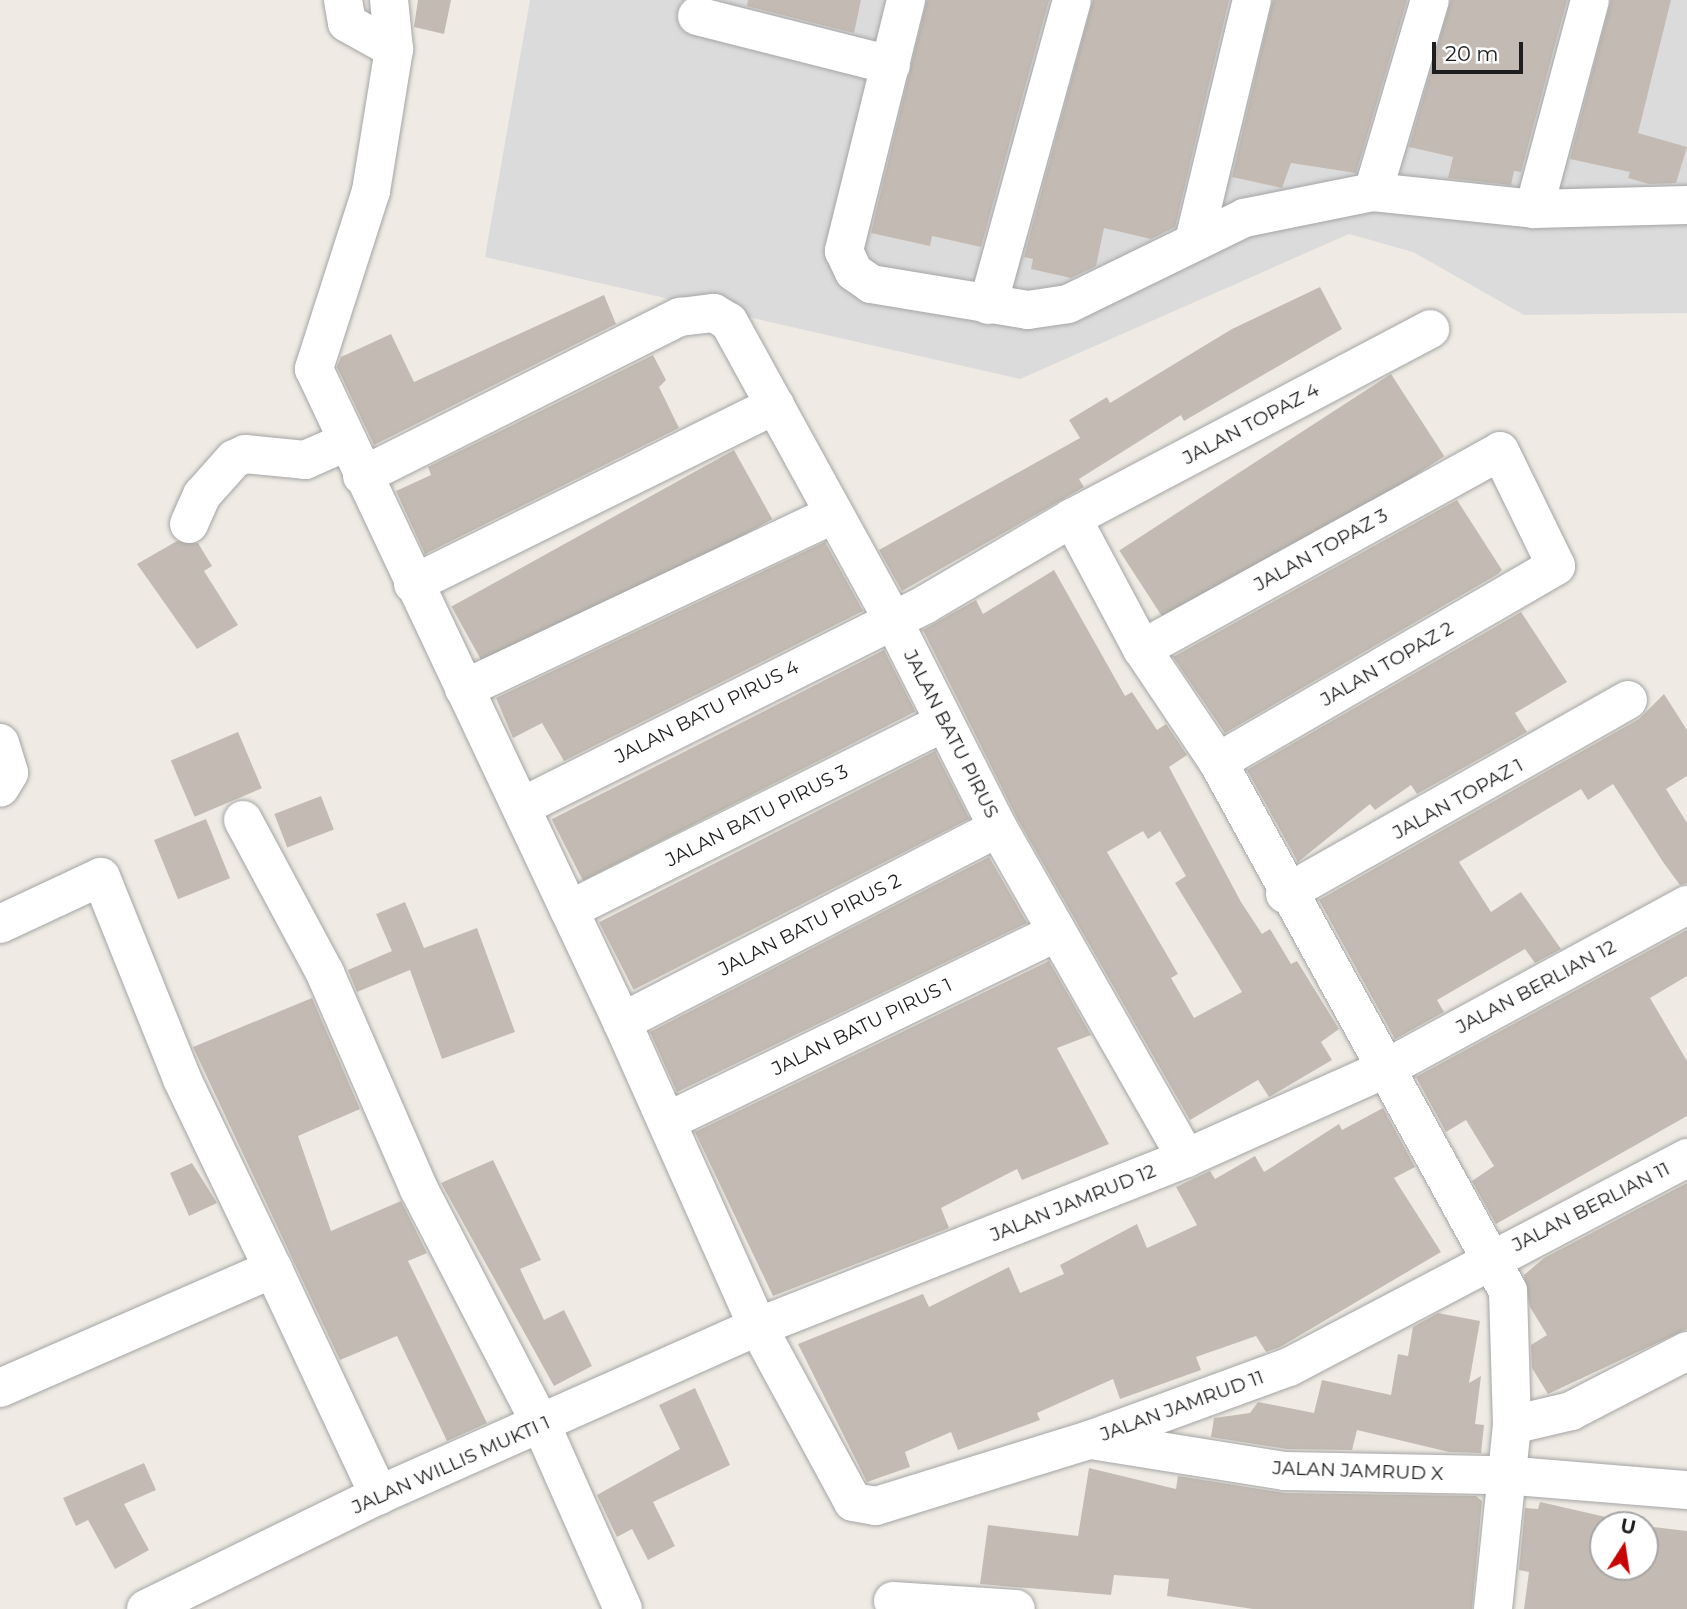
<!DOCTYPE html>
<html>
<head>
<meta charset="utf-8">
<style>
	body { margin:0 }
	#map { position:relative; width:1687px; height:1609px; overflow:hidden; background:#efebe4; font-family:Montserrat,sans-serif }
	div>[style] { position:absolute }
	.residential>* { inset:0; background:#dcdbdb }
	.building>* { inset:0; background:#c3bbb3; transform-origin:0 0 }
	.roads { filter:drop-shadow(0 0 2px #a5a5a5) drop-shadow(0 0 2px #a5a5a5) }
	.minor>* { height:38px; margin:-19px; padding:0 19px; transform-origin:19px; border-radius:19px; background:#fff }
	span { translate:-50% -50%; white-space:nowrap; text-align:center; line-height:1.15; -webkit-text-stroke:6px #fff; paint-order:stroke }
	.street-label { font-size:19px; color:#1e1e1e }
	.north { position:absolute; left:1589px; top:1511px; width:70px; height:70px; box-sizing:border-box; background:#fff; border:2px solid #a5a5a5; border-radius:50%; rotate:12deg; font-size:19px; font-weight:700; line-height:28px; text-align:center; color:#1e1e1e }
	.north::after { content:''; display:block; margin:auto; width:24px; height:32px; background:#c70404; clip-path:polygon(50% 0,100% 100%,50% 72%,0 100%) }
	.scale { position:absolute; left:1432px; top:42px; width:91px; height:32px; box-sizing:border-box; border:4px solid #1e1e1e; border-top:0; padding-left:9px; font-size:21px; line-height:24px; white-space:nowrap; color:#1e1e1e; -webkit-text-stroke:5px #fff; paint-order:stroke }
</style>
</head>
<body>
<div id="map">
	<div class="residential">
		<i style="clip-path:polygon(530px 0,1687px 0,1687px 313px,1524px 315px,1413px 252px,1349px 234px,1020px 379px,485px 257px)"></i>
	</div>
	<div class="building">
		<i style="clip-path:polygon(418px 0,451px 0,444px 34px,414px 27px)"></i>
		<i style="clip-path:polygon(748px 0,861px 0,854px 33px,747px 6px)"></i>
		<i style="clip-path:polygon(927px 0,1049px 0,981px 247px,932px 236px,930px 246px,871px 233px)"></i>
		<i style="clip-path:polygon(1093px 0,1229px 0,1175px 227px,1151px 239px,1104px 228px,1096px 266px,1071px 278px,1031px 269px,1033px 259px,1024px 257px)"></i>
		<i style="clip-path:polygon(1273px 0,1407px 0,1356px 173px,1291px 163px,1282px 188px,1232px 177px)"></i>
		<i style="clip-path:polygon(1451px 0,1567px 0,1521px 172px,1514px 171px,1511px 185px,1448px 178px,1453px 157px,1409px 147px)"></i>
		<i style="clip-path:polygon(1611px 0,1671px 0,1638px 133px,1687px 147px,1676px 183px,1649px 184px,1628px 178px,1630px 172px,1570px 159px)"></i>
		<i style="clip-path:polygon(1320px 287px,1342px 329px,1184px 421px,1181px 415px,1079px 479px,1084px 487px,902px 591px,879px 550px,1080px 438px,1069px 420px,1107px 397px,1110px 403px,1232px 329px)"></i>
		<i style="clip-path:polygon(604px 295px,616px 324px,374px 445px,337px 367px,341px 357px,391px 334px,414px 382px)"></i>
		<i style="clip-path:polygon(653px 355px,666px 380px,659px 387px,679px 428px,425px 554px,396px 491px,431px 475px,428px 467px)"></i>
		<i style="left:1391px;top:374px;width:98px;height:324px;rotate:57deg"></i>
		<i style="left:734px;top:450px;width:79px;height:323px;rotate:61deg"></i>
		<i style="clip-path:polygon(1457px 500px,1502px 570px,1498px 574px,1225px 733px,1173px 657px)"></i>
		<i style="clip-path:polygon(177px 541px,198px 543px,212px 566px,204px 571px,238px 625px,197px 649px,137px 564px)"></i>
		<i style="clip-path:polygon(825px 542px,863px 611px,564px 761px,542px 723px,513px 738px,496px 698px)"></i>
		<i style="clip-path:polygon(evenodd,1054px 570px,1125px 696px,1132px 692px,1157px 730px,1166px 724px,1187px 755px,1169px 767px,1241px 902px,1262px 934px,1270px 929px,1291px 964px,1297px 961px,1339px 1029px,1321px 1042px,1332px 1060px,1269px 1097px,1258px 1080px,1190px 1120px,1017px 818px,923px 630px,976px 600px,983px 614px,1054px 570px,1143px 831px,1148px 839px,1160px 831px,1186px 876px,1175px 883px,1242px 992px,1194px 1018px,1171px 978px,1178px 974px,1107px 852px,1143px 831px)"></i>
		<i style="clip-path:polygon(1521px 612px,1567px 682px,1515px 713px,1527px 732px,1417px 794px,1411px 785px,1375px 810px,1370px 804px,1298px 862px,1247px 770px)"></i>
		<i style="left:884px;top:650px;width:69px;height:373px;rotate:63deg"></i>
		<i style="clip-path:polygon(1664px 694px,1687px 730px,1687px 776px,1666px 789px,1687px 823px,1687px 883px,1680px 885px,1663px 862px,1613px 784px,1588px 800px,1581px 789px,1459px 862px,1491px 912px,1521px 892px,1561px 949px,1535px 963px,1525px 949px,1437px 1000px,1444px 1012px,1395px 1039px,1319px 900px,1639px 719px)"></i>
		<i style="left:238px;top:732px;width:61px;height:73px;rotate:67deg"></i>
		<i style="left:935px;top:751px;width:76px;height:377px;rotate:63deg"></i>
		<i style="left:321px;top:796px;width:36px;height:50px;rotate:69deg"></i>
		<i style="left:206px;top:819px;width:64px;height:56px;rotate:68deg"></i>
		<i style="clip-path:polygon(989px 857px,1027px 923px,677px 1092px,650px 1032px)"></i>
		<i style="clip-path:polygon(405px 902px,424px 948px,477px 928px,515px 1032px,442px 1059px,410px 970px,357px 992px,348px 970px,392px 951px,376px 914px)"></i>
		<i style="clip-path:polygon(1687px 930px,1687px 976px,1650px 998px,1687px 1061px,1687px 1116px,1496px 1224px,1472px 1181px,1494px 1166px,1466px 1120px,1446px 1132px,1416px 1077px)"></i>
		<i style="clip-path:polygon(1049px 961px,1091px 1035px,1057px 1048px,1109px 1144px,1022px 1180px,1017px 1169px,941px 1208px,949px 1228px,773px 1296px,695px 1132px)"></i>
		<i style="clip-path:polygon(312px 998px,360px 1109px,298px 1136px,331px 1231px,401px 1201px,427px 1253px,408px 1261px,487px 1423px,447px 1441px,397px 1336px,340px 1360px,193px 1047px)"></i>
		<i style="clip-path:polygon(1383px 1108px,1415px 1167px,1394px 1178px,1441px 1252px,1280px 1347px,1266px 1352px,1256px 1336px,1196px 1357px,1201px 1370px,1120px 1399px,1113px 1379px,1037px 1413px,1040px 1420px,958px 1450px,951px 1432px,905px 1452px,910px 1467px,867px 1482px,798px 1344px,923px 1294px,929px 1307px,1009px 1267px,1020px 1293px,1064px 1274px,1060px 1265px,1137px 1224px,1147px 1248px,1197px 1225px,1176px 1187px,1210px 1171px,1215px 1179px,1255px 1156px,1264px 1172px,1339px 1124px,1342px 1130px)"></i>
		<i style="clip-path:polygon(493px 1160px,541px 1260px,520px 1269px,544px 1320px,564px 1310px,592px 1366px,554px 1386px,441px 1183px)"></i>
		<i style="clip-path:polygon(192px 1163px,217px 1203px,189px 1216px,170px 1173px)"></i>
		<i style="clip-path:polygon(1687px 1183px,1687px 1329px,1548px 1394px,1532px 1368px,1531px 1345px,1547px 1335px,1530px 1307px,1524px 1275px,1544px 1258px)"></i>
		<i style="clip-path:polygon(1438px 1313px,1480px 1321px,1469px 1383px,1481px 1376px,1475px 1424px,1484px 1425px,1481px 1453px,1449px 1452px,1357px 1430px,1352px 1450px,1287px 1449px,1211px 1437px,1214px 1418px,1250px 1413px,1258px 1402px,1314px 1413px,1322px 1380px,1391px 1395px,1398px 1354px,1408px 1356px,1413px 1327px)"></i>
		<i style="clip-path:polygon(695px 1388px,730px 1465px,653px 1502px,675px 1546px,648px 1560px,632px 1529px,617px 1537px,597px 1495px,680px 1449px,659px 1405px)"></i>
		<i style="clip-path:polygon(144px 1463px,156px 1490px,124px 1504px,149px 1550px,115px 1569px,88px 1520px,76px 1526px,63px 1498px)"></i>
		<i style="clip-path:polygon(1089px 1468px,1176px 1489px,1178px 1476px,1285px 1493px,1476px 1496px,1482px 1501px,1472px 1609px,1253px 1609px,1167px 1596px,1169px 1579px,1114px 1575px,1111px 1595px,980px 1584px,988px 1525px,1078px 1536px)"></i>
		<i style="clip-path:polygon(1540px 1502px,1641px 1525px,1603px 1525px,1603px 1567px,1645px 1567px,1645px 1526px,1687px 1531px,1687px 1609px,1524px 1609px,1529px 1572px,1519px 1570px,1525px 1508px,1538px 1509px)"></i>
	</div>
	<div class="roads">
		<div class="minor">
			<i style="left:343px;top:0;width:23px;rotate:80deg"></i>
			<i style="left:347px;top:23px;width:54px;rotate:29deg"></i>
			<i style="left:389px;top:0;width:49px;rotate:84.2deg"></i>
			<i style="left:394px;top:49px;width:144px;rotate:99.2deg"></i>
			<i style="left:371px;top:191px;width:187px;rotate:107.8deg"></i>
			<i style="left:314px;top:369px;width:722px;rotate:64.75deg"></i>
			<i style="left:622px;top:1022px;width:334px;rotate:66deg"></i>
			<i style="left:758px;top:1327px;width:199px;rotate:61.5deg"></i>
			<i style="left:853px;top:1502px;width:23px;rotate:10deg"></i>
			<i style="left:876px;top:1506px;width:223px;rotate:-17.2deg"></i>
			<i style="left:1089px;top:1440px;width:213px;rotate:-20.1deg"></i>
			<i style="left:1289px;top:1367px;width:450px;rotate:-27.7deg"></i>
			<i style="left:906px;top:0;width:259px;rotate:103.9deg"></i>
			<i style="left:844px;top:251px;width:23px;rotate:65deg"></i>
			<i style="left:854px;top:272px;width:21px;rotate:35deg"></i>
			<i style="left:871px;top:284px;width:159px;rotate:9.4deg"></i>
			<i style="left:1028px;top:310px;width:40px;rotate:-8.5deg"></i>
			<i style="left:1068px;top:304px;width:196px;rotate:-26deg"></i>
			<i style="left:1244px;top:218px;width:132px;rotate:-11.4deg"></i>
			<i style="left:1373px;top:192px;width:162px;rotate:6deg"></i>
			<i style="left:1534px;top:209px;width:153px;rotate:-1.5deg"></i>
			<i style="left:697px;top:16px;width:200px;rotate:14.2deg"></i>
			<i style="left:1373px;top:192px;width:200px;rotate:-73.5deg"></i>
			<i style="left:1534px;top:209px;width:216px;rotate:-75deg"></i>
			<i style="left:1195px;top:237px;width:244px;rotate:-76.5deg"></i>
			<i style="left:988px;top:305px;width:316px;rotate:-74.6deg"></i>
			<i style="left:362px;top:476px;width:356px;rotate:-26.6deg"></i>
			<i style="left:680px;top:317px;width:34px;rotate:-7deg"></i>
			<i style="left:714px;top:313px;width:17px;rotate:31deg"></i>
			<i style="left:729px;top:322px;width:338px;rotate:61.2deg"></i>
			<i style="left:892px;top:618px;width:235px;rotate:63.2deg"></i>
			<i style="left:998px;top:828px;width:380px;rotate:60.3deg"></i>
			<i style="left:1072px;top:518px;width:149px;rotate:61.9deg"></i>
			<i style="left:1142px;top:649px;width:136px;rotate:56.1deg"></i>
			<i style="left:1218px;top:762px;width:603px;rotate:61.27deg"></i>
			<i style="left:1508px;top:1291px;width:134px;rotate:88.3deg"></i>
			<i style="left:1512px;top:1425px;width:185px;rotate:95.9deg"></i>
			<i style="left:189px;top:524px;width:32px;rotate:-66deg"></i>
			<i style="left:202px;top:495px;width:48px;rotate:-48.4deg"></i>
			<i style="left:234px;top:459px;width:12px;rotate:-24deg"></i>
			<i style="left:245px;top:454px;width:60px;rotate:5.7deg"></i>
			<i style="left:305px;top:460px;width:45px;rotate:-23.7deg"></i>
			<i style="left:413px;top:584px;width:404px;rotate:-26.3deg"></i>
			<i style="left:1142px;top:649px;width:409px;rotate:-28.9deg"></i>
			<i style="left:1500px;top:451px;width:128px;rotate:64deg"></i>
			<i style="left:1556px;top:566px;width:391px;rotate:149.9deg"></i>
			<i style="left:464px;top:689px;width:409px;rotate:-25.3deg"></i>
			<i style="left:0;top:743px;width:31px;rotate:73deg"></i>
			<i style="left:9px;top:773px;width:17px;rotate:121deg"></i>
			<i style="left:521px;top:807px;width:453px;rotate:-26.6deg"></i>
			<i style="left:926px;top:604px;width:169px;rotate:-30.5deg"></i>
			<i style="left:1072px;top:518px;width:405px;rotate:-27.8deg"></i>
			<i style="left:243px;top:820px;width:174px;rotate:61.8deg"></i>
			<i style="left:325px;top:973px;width:236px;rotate:66.5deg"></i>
			<i style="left:419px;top:1189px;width:265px;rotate:62.6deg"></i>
			<i style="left:541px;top:1424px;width:202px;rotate:66.1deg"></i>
			<i style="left:1285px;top:894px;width:394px;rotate:-29.5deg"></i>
			<i style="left:569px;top:910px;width:419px;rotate:-26.6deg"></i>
			<i style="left:0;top:924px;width:111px;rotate:-25deg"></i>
			<i style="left:101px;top:877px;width:218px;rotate:68.1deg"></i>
			<i style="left:182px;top:1079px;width:211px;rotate:64.4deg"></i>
			<i style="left:622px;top:1022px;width:423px;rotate:-27.3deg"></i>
			<i style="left:668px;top:1121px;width:431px;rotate:-25.9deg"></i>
			<i style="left:0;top:1388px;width:298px;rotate:-23.6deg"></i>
			<i style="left:273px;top:1269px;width:250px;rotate:64.9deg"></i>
			<i style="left:1512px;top:1425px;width:61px;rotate:-13.3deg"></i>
			<i style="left:1571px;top:1411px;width:131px;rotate:-27.3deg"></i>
			<i style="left:1091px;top:1440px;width:196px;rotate:9.1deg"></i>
			<i style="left:1285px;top:1471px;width:218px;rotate:1.1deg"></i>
			<i style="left:1503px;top:1475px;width:185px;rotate:4.7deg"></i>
			<i style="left:893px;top:1601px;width:123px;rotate:3.7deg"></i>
			<i style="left:146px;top:1609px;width:259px;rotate:-26.1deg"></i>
			<i style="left:379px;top:1495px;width:406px;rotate:-24deg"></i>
			<i style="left:750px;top:1330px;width:469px;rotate:-21.5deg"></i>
			<i style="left:1186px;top:1158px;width:218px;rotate:-24.1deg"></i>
			<i style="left:1385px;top:1069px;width:344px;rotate:-28.5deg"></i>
		</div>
	</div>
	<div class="street-label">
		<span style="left:1251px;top:424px;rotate:-28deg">JALAN TOPAZ 4</span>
		<span style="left:1321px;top:550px;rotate:-29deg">JALAN TOPAZ 3</span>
		<span style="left:1387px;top:664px;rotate:-30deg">JALAN TOPAZ 2</span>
		<span style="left:707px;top:712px;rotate:-27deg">JALAN BATU PIRUS 4</span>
		<span style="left:951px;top:734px;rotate:63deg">JALAN BATU PIRUS</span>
		<span style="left:1458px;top:799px;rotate:-29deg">JALAN TOPAZ 1</span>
		<span style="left:757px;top:816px;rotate:-27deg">JALAN BATU PIRUS 3</span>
		<span style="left:810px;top:925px;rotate:-27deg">JALAN BATU PIRUS 2</span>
		<span style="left:1536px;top:987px;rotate:-28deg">JALAN BERLIAN 12</span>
		<span style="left:862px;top:1027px;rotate:-26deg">JALAN BATU PIRUS 1</span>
		<span style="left:1073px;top:1203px;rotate:-22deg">JALAN JAMRUD 12</span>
		<span style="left:1591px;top:1207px;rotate:-27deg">JALAN BERLIAN 11</span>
		<span style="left:1182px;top:1406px;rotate:-20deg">JALAN JAMRUD 11</span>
		<span style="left:451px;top:1465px;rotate:-24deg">JALAN WILLIS MUKTI 1</span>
		<span style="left:1358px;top:1471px;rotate:2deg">JALAN JAMRUD X</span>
	</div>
	<div class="north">U</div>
	<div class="scale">20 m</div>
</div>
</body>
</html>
